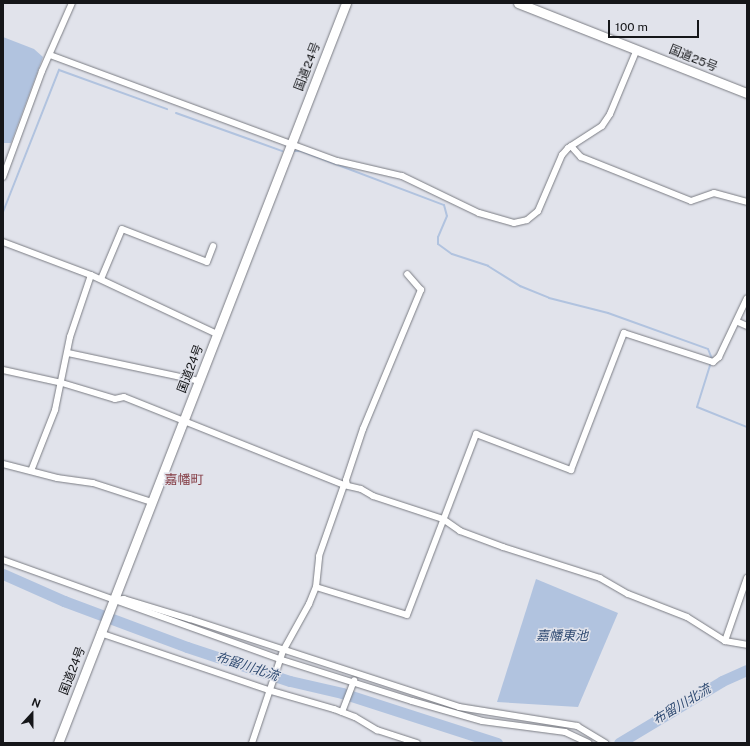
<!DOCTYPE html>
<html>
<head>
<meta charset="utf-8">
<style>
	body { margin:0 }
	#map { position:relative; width:750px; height:746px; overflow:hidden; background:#e1e3eb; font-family:"Public Sans","Noto Sans JP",sans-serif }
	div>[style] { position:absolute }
	.water>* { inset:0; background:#b1c3df }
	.stream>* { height:2px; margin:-1px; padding:0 1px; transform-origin:1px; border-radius:1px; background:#b1c3df }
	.river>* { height:11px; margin:-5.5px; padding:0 5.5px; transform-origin:5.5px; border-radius:5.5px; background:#b1c3df }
	.roads { filter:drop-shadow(0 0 1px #7a7c83) drop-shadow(0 0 1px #7a7c83) }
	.minor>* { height:6px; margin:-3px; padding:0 3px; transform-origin:3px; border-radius:3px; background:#fff }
	.highway>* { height:9px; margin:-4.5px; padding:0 4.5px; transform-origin:4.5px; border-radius:4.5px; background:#fff }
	span { translate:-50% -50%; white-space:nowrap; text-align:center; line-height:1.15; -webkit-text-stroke:3px #e1e3eb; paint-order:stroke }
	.street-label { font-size:12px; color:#151619 }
	.neighbourhood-label { font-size:13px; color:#833a42 }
	.water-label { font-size:13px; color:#314c73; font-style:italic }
	.frame { position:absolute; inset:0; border:4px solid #151619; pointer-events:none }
	.north { position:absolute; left:12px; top:694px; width:40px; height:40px; -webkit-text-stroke:3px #e1e3eb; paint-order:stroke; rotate:21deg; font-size:11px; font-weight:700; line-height:16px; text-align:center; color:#151619 }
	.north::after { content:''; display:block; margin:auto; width:14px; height:18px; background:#151619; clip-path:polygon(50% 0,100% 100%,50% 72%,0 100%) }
	.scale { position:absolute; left:608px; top:20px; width:91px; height:18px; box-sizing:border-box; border:2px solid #151619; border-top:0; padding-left:5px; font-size:12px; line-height:14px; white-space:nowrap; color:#151619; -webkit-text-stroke:3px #e1e3eb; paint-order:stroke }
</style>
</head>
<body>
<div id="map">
	<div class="water">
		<i style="clip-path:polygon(3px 37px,34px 49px,43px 57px,11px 143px,3px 143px)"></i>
		<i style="clip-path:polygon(536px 579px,618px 613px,578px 707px,497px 702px)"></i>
	</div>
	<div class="stream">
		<i style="left:176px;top:113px;width:113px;rotate:19.7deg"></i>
		<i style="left:295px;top:151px;width:6px"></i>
		<i style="left:301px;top:151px;width:153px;rotate:20.7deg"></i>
		<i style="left:444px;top:205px;width:11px;rotate:75deg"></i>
		<i style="left:447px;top:216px;width:23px;rotate:113deg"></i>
		<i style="left:438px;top:237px;width:7px;rotate:90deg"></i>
		<i style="left:438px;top:244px;width:17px;rotate:36deg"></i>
		<i style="left:452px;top:254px;width:38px;rotate:18deg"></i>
		<i style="left:488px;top:266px;width:38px;rotate:32deg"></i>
		<i style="left:520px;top:286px;width:31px;rotate:22deg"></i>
		<i style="left:549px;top:298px;width:61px;rotate:14.3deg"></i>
		<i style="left:608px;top:313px;width:106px;rotate:19.8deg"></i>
		<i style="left:708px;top:349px;width:11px;rotate:68deg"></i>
		<i style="left:712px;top:359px;width:50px;rotate:107.4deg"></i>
		<i style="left:697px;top:407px;width:54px;rotate:21.8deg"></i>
		<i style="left:3px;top:212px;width:153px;rotate:-68.5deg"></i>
		<i style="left:59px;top:70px;width:115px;rotate:19.9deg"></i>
	</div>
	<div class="river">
		<i style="left:3px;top:574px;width:67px;rotate:23.9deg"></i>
		<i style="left:64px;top:601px;width:131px;rotate:20.5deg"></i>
		<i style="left:187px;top:647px;width:108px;rotate:18.3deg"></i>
		<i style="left:290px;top:681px;width:53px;rotate:13deg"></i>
		<i style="left:342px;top:693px;width:163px;rotate:17.9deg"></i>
		<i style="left:619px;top:743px;width:120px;rotate:-31deg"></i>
		<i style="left:722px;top:681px;width:27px;rotate:-24deg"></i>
	</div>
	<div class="roads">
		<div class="minor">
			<i style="left:50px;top:55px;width:306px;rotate:20.3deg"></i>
			<i style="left:337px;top:161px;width:67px;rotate:13deg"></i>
			<i style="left:402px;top:176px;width:85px;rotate:25.7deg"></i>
			<i style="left:479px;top:213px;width:36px;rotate:16deg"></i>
			<i style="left:514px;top:223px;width:13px;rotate:-13deg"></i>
			<i style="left:527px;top:220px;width:14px;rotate:-39deg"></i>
			<i style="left:538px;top:211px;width:61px;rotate:-66.8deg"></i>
			<i style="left:562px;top:155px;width:9px;rotate:-49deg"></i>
			<i style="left:568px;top:148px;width:40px;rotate:-32.9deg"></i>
			<i style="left:602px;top:126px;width:14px;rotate:-56deg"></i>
			<i style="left:610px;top:114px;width:70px;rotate:-67.4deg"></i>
			<i style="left:571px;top:146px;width:15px;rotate:48deg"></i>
			<i style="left:581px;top:157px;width:118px;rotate:21.8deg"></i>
			<i style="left:691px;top:201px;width:24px;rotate:-19deg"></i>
			<i style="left:714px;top:193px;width:34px;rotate:15deg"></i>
			<i style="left:3px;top:177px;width:113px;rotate:-69.8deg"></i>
			<i style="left:42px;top:71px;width:74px;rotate:-66.2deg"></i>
			<i style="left:3px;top:242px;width:94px;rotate:20.6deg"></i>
			<i style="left:91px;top:275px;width:139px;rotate:25.1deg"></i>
			<i style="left:101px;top:279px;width:54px;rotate:-67.2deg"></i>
			<i style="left:122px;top:229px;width:91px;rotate:21.2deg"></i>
			<i style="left:207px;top:262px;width:17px;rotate:-69deg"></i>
			<i style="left:738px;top:322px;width:10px;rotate:24deg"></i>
			<i style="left:68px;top:353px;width:135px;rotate:12deg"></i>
			<i style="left:3px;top:370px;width:60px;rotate:12.4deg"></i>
			<i style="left:62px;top:383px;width:55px;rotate:16.8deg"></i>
			<i style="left:115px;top:399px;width:9px;rotate:-13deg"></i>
			<i style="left:124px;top:397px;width:237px;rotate:21.8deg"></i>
			<i style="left:344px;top:485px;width:17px;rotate:13deg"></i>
			<i style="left:361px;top:489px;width:14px;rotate:30deg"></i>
			<i style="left:373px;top:496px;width:74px;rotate:18.2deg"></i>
			<i style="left:443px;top:519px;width:21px;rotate:35deg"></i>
			<i style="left:460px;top:531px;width:46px;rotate:20.4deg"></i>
			<i style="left:503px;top:547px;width:102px;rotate:17.7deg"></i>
			<i style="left:600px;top:578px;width:32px;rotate:30deg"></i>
			<i style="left:628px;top:594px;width:63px;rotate:21.3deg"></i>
			<i style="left:687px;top:617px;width:45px;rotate:32.3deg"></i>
			<i style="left:725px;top:641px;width:22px;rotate:10deg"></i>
			<i style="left:3px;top:464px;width:56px;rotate:14.5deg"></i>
			<i style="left:57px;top:478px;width:36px;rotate:8deg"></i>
			<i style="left:93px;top:483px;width:62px;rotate:17.9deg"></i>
			<i style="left:31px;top:471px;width:66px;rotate:-68.5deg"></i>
			<i style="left:55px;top:410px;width:75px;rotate:-78.4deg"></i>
			<i style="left:70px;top:337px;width:65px;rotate:-71.3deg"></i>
			<i style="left:347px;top:485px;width:5px;rotate:-101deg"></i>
			<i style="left:346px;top:480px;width:54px;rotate:-71.6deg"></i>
			<i style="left:363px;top:429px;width:151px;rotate:-67.4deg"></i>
			<i style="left:421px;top:290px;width:21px;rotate:-131deg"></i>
			<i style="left:3px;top:560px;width:293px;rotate:19.7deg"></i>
			<i style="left:279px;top:659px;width:139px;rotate:17.5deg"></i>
			<i style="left:412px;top:701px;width:73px;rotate:15.9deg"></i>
			<i style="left:482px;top:721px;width:84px;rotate:7.5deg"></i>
			<i style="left:565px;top:732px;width:26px;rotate:25deg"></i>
			<i style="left:316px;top:587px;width:95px;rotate:17.1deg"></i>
			<i style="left:407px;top:615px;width:194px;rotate:-69.1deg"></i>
			<i style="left:476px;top:434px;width:102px;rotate:20.8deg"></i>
			<i style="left:571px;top:470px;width:147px;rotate:-68.9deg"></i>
			<i style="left:624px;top:333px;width:94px;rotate:18deg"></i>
			<i style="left:713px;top:362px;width:8px;rotate:-40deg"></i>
			<i style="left:719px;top:357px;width:65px;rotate:-64.6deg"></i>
			<i style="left:113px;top:600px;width:11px;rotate:-5deg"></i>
			<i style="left:124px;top:599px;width:69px;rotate:16.9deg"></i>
			<i style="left:190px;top:619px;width:283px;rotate:18.1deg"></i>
			<i style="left:459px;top:707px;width:120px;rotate:9.1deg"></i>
			<i style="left:577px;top:726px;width:33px;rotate:31deg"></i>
			<i style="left:100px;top:633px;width:177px;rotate:18.7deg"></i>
			<i style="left:268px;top:690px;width:69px;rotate:16.1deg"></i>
			<i style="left:334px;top:709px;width:22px;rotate:21deg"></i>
			<i style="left:355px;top:717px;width:26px;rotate:31deg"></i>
			<i style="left:377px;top:730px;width:42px;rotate:18deg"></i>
			<i style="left:725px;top:641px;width:67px;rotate:-70.8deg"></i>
			<i style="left:342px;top:712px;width:34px;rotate:-69deg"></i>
			<i style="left:252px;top:743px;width:97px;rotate:-71.4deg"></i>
			<i style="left:283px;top:651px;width:54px;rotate:-61deg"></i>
			<i style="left:309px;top:604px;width:18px;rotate:-68deg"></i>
			<i style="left:316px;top:587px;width:31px;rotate:-84deg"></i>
			<i style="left:319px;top:556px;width:75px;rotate:-70.6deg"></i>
		</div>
		<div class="highway">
			<i style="left:518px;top:3px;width:246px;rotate:21.5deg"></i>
			<i style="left:58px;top:743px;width:794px;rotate:-68.73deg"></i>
		</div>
	</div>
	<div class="street-label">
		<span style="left:693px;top:59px;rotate:22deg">国道25号</span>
		<span style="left:308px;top:67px;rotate:-69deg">国道24号</span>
		<span style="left:191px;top:369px;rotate:-69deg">国道24号</span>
		<span style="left:73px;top:671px;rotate:-69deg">国道24号</span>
	</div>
	<div class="neighbourhood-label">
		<span style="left:184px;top:480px">嘉幡町</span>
	</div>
	<div class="water-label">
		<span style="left:562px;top:636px">嘉幡東池</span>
		<span style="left:247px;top:667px;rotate:18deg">布留川北流</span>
		<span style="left:682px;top:705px;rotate:-31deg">布留川北流</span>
	</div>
	<div class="frame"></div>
	<div class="north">N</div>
	<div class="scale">100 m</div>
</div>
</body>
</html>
